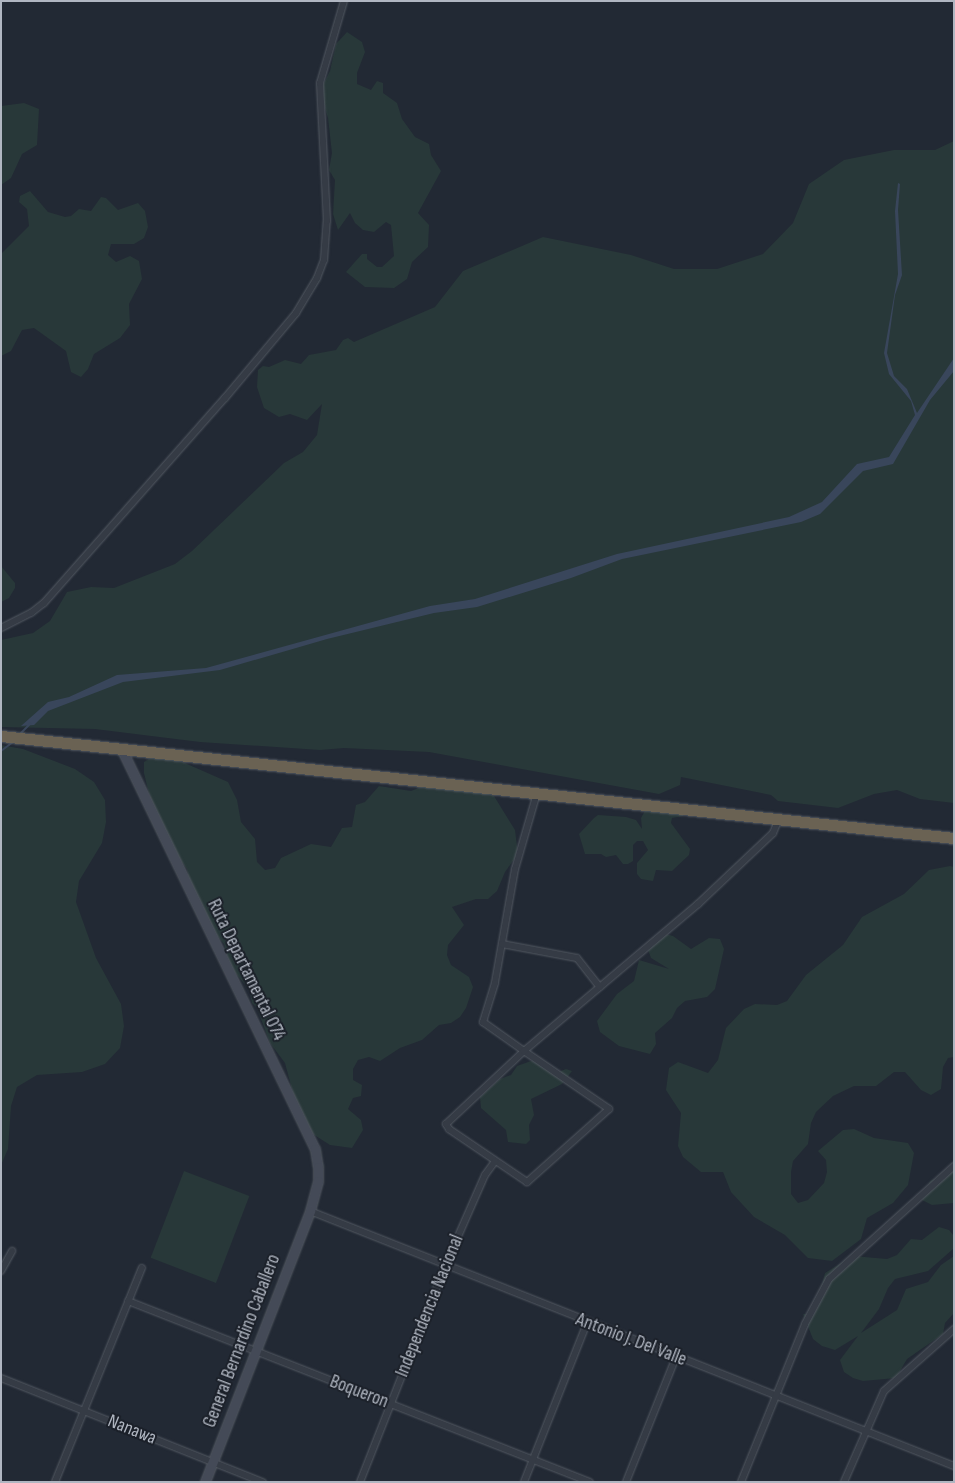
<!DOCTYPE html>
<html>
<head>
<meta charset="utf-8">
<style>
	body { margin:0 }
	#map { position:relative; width:955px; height:1483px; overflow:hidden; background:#222934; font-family:"Sofia Sans Condensed",sans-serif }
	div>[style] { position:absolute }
	.green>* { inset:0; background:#283839; transform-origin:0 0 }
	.water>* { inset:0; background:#39465b }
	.stream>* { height:2px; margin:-1px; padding:0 1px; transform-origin:1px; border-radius:1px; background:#39465b }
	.roads { filter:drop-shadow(0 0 1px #535962) drop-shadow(0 0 1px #535962) }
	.street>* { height:6px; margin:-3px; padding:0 3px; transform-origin:3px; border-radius:3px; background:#353b45 }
	.secondary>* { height:9px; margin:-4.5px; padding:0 4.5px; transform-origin:4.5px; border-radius:4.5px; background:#444a57 }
	.highway>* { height:11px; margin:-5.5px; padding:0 5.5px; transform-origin:5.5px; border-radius:5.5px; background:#6a6253 }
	span { translate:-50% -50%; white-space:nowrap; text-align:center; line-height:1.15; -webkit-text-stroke:4px #1b2029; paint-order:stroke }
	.street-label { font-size:19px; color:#b0b6c1 }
	.frame { position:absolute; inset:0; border:2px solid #b0b6c1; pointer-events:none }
</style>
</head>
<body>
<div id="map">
	<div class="green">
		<i style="clip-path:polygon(347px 32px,362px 42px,365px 52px,357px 73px,357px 84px,371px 90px,377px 81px,383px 83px,383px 93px,397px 103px,402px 119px,415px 137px,429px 144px,431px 155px,441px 171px,418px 213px,429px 225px,428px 247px,412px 262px,407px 279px,394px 288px,365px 287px,346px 272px,362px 254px,367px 254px,367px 259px,377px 267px,382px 267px,394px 256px,391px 225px,386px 222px,374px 232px,363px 230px,355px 223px,350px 213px,338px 230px,333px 214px,335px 180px,329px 170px,332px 153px,328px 118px,320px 91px,330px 71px,336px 44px)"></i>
		<i style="clip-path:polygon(24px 103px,39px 109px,37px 145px,22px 154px,11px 178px,1px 185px,1px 106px)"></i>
		<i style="clip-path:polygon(954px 141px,954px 803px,920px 799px,897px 790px,874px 794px,838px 808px,778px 801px,771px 795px,681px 777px,680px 785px,659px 794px,429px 752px,344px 748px,320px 750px,200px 742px,95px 729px,1px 727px,1px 640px,33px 633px,50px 621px,67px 592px,91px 587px,114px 588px,175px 564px,192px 551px,284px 463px,303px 452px,317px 435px,322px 404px,307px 420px,290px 414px,279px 417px,264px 408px,257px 387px,258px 370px,263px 366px,269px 367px,285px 360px,301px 364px,309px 355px,336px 350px,343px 340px,348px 338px,354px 342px,435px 307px,463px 271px,543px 237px,631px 255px,674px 269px,717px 269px,763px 254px,793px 223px,809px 184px,844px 160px,894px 150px,935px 150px)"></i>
		<i style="clip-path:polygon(30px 191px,48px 212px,65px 217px,71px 216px,79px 209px,91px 211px,101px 197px,106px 198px,118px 210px,138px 203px,145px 211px,148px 227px,144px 238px,134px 244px,111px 244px,108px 255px,116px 262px,130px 256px,139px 261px,142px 279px,129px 304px,130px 325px,120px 338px,94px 354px,88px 369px,81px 377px,71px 372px,66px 351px,34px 328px,22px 330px,11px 351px,1px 356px,1px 254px,29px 226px,27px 209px,19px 202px,20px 196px)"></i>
		<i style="clip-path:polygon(1px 566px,15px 583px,15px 588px,9px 598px,1px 602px)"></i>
		<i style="clip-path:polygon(1px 745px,23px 749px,75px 769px,94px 782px,105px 800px,106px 822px,102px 843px,79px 881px,76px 902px,96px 958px,121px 1004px,124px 1026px,120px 1048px,105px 1064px,82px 1072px,37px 1075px,17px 1087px,11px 1106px,8px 1149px,1px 1165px)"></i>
		<i style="clip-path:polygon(154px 756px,178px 760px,228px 782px,237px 800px,241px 822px,255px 839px,257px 862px,265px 870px,275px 868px,281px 858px,311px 844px,331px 847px,342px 828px,352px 827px,356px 805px,365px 802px,379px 786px,411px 791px,421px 787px,462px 784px,494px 796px,515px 830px,518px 854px,505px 872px,497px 891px,488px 899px,476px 899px,452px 907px,464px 925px,448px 945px,447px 955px,451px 965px,469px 977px,473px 987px,466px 1008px,460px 1017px,451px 1023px,439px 1025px,422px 1040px,400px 1048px,380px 1061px,369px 1057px,358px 1060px,353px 1069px,353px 1080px,362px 1085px,361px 1096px,353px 1098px,348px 1109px,361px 1120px,363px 1130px,352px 1148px,330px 1145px,302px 1127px,285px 1063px,270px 1043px,257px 1008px,252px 1003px,249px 989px,230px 967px,224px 944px,214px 932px,189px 881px,187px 869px,166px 841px,151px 802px,144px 773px,144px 762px)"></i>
		<i style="clip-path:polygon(646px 809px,684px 811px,683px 816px,672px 818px,671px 823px,690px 849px,689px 855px,672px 871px,656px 870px,653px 881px,641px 879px,637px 874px,637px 863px,648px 850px,643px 841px,637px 841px,633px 845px,633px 861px,628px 864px,623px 864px,616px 855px,606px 857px,601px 854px,585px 854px,579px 834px,594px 818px,598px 815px,626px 817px,636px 820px,642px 829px,641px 818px)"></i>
		<i style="clip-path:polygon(950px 866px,954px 867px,954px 1057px,948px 1058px,943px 1067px,941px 1089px,931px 1095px,921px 1090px,905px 1072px,894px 1072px,876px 1086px,854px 1086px,833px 1096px,816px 1112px,811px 1123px,808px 1144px,793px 1161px,791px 1172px,791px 1194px,798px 1203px,808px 1200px,824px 1183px,827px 1172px,826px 1160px,818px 1151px,843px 1130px,854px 1129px,874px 1138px,908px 1143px,914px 1153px,908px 1185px,893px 1203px,867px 1218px,861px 1239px,832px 1261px,808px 1258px,785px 1235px,754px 1217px,731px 1192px,723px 1172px,701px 1172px,683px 1157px,678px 1146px,681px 1113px,666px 1090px,669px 1068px,678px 1062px,708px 1073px,718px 1060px,726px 1028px,744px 1009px,755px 1004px,777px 1005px,787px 1001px,806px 975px,843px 945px,862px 917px,904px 894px,929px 870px)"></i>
		<i style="clip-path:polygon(662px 933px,673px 936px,691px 949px,709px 938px,720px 939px,724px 949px,715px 989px,707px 997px,685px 1001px,677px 1008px,672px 1018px,655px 1033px,656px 1044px,650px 1054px,619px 1046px,600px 1032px,597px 1021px,617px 994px,634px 981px,639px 960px,669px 969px,651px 958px,647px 947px,652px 938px)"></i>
		<i style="clip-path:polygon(534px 1060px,556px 1073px,566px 1069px,572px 1071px,562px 1084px,531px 1099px,534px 1115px,529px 1125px,530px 1140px,526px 1144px,508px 1142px,506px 1130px,481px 1108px,480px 1097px,500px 1079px,511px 1075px,517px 1066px)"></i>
		<i style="left:184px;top:1171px;width:70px;height:93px;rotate:21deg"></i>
		<i style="clip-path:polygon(954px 1171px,954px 1203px,932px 1205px,922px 1200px,930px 1181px)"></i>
		<i style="clip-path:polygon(939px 1227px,949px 1230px,954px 1236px,953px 1249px,928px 1271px,895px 1279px,888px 1288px,879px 1309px,861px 1333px,897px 1310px,906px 1289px,928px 1282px,941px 1265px,954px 1256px,954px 1313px,945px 1323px,943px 1334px,907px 1359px,896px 1378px,863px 1381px,853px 1378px,844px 1372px,840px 1360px,858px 1336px,835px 1350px,822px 1346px,813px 1339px,803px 1314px,808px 1314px,819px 1296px,825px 1273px,853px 1256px,887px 1259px,897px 1255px,911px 1239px,922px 1240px)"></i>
	</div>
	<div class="water">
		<i style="clip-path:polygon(898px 183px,900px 184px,898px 210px,902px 275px,895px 295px,887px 353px,894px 376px,907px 389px,917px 413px,954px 358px,954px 371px,930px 400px,893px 464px,863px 471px,820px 514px,801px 522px,622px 559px,571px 578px,477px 607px,434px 613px,327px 639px,220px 670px,123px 682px,48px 711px,34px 725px,21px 726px,48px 702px,69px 697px,117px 675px,206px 668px,430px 606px,475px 599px,617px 554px,789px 517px,822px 502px,857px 464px,889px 457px,915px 415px,911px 401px,889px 374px,884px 353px,898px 274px,895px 211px)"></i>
	</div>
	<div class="stream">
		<i style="left:21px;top:733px;width:13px;rotate:-45deg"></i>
		<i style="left:1px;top:751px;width:15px;rotate:-37deg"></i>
	</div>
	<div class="roads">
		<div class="street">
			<i style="left:1px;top:628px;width:34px;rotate:-27deg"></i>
			<i style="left:31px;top:613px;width:16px;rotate:-38deg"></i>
			<i style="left:44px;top:603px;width:273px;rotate:-48.6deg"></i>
			<i style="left:225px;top:398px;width:111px;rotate:-50.1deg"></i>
			<i style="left:296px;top:313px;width:41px;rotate:-59deg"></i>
			<i style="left:317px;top:278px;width:19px;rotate:-69deg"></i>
			<i style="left:324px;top:260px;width:39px;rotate:-86deg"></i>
			<i style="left:327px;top:221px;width:138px;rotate:-92.9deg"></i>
			<i style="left:320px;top:83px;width:85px;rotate:-73.7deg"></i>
			<i style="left:537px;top:793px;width:79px;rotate:106.1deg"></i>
			<i style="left:515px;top:869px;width:116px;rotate:100deg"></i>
			<i style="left:495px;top:983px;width:41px;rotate:107.1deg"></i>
			<i style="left:483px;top:1022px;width:50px;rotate:35.3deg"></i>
			<i style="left:524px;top:1051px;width:103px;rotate:34.3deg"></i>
			<i style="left:609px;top:1109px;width:110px;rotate:138.3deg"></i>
			<i style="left:527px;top:1182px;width:94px;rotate:-145.8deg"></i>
			<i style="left:449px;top:1129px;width:6px;rotate:-121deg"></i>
			<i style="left:446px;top:1124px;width:107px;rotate:-43.1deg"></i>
			<i style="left:524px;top:1051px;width:228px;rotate:-40.2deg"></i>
			<i style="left:698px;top:904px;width:103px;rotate:-43.4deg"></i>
			<i style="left:773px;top:833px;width:15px;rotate:-67deg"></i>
			<i style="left:502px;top:944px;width:76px;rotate:10.6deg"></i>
			<i style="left:577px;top:958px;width:37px;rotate:52deg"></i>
			<i style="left:310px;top:1211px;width:693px;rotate:21.6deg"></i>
			<i style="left:1px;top:1271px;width:23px;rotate:-61deg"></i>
			<i style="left:128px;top:1301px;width:496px;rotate:21.4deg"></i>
			<i style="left:1px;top:1378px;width:282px;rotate:21.7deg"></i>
			<i style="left:55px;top:1482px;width:231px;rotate:-67.9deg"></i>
			<i style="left:360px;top:1482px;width:232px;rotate:-68.5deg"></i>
			<i style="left:445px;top:1266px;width:99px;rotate:-66.3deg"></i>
			<i style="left:485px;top:1175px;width:17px;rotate:-54deg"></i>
			<i style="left:524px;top:1482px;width:171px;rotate:-68.4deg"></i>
			<i style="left:626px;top:1482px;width:135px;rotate:-68.2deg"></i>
			<i style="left:741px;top:1482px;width:170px;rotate:-67.9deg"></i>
			<i style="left:805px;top:1324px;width:51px;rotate:-61.9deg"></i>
			<i style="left:829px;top:1279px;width:169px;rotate:-42.1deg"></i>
			<i style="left:844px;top:1482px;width:99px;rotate:-66.3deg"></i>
			<i style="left:884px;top:1391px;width:94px;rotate:-41.5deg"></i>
		</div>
		<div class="secondary">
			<i style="left:121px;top:748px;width:445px;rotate:64.2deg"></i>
			<i style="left:315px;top:1149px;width:18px;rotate:81deg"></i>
			<i style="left:318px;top:1167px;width:14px;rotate:90deg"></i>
			<i style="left:318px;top:1181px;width:31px;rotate:105deg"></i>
			<i style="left:310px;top:1211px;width:291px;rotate:111.2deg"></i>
		</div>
		<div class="highway">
			<i style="left:1px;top:736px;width:958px;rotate:6.11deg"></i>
		</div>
	</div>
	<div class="street-label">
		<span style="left:246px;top:970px;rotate:64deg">Ruta Departamental 074</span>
		<span style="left:430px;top:1306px;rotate:-68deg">Independencia Nacional</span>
		<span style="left:631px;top:1340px;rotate:21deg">Antonio J. Del Valle</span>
		<span style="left:242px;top:1341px;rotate:-69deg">General Bernardino Caballero</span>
		<span style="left:359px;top:1392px;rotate:21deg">Boqueron</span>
		<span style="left:132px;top:1430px;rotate:22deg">Nanawa</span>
	</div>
	<div class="frame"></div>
</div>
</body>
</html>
